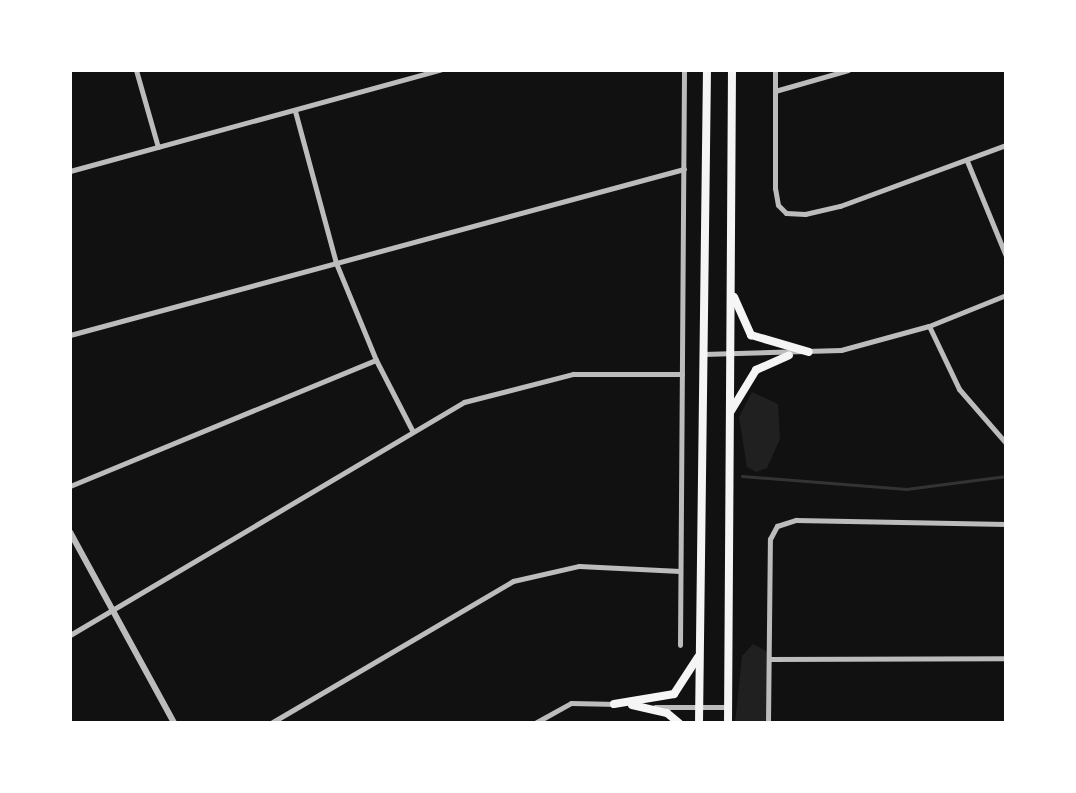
<!DOCTYPE html>
<html>
<head>
<meta charset="utf-8">
<style>
	body { margin:0 }
	#map { position:relative; width:1076px; height:793px; overflow:hidden; background:#111; font-family:Jost,sans-serif }
	div>[style] { position:absolute }
	.green>* { inset:0; background:#202020 }
	.stream>* { height:2.5px; margin:-1.25px; padding:0 1.25px; transform-origin:1.25px; border-radius:1.25px; background:#333 }
	.minor>* { height:5px; margin:-2.5px; padding:0 2.5px; transform-origin:2.5px; border-radius:2.5px; background:#bcbcbc }
	.tertiary>* { height:6px; margin:-3px; padding:0 3px; transform-origin:3px; border-radius:3px; background:#bcbcbc }
	.primary>* { height:8px; margin:-4px; padding:0 4px; transform-origin:4px; border-radius:4px; background:#f5f5f5 }
	span { translate:-50% -50%; white-space:nowrap; text-align:center; line-height:1.15; -webkit-text-stroke:7px #fff; paint-order:stroke }
	.frame { position:absolute; inset:0; border:72px solid #fff; pointer-events:none }
</style>
</head>
<body>
<div id="map">
	<div class="green">
		<i style="clip-path:polygon(752px 392px,778px 404px,780px 439px,767px 468px,756px 472px,747px 467px,739px 417px)"></i>
		<i style="clip-path:polygon(753px 644px,768px 652px,766px 723px,735px 723px,742px 656px)"></i>
	</div>
	<div class="stream">
		<i style="left:742px;top:476px;width:165px;rotate:4.5deg"></i>
		<i style="left:906px;top:489px;width:101px;rotate:-7.4deg"></i>
	</div>
	<div class="minor">
		<i style="left:136px;top:70px;width:80px;rotate:74.1deg"></i>
		<i style="left:775px;top:70px;width:118px;rotate:90deg"></i>
		<i style="left:775px;top:188px;width:17px;rotate:80deg"></i>
		<i style="left:778px;top:205px;width:11px;rotate:45deg"></i>
		<i style="left:786px;top:213px;width:19px;rotate:3deg"></i>
		<i style="left:805px;top:214px;width:36px;rotate:-13deg"></i>
		<i style="left:840px;top:206px;width:177px;rotate:-20.2deg"></i>
		<i style="left:775px;top:91px;width:76px;rotate:-16deg"></i>
		<i style="left:295px;top:111px;width:157px;rotate:74.9deg"></i>
		<i style="left:336px;top:263px;width:105px;rotate:67.6deg"></i>
		<i style="left:376px;top:360px;width:79px;rotate:62.8deg"></i>
		<i style="left:967px;top:161px;width:103px;rotate:67.7deg"></i>
		<i style="left:70px;top:171px;width:384px;rotate:-15.3deg"></i>
		<i style="left:929px;top:326px;width:70px;rotate:64.5deg"></i>
		<i style="left:959px;top:389px;width:72px;rotate:49deg"></i>
		<i style="left:70px;top:335px;width:636px;rotate:-15.13deg"></i>
		<i style="left:703px;top:354px;width:138px;rotate:-1.7deg"></i>
		<i style="left:841px;top:350px;width:91px;rotate:-15.3deg"></i>
		<i style="left:929px;top:326px;width:83px;rotate:-21.9deg"></i>
		<i style="left:70px;top:486px;width:331px;rotate:-22.4deg"></i>
		<i style="left:70px;top:635px;width:458px;rotate:-30.6deg"></i>
		<i style="left:464px;top:402px;width:113px;rotate:-14.4deg"></i>
		<i style="left:573px;top:374px;width:109px"></i>
		<i style="left:680px;top:645px;width:575px;rotate:-89.6deg"></i>
		<i style="left:769px;top:659px;width:237px;rotate:-0.2deg"></i>
		<i style="left:655px;top:707px;width:73px"></i>
		<i style="left:271px;top:723px;width:281px;rotate:-30.4deg"></i>
		<i style="left:513px;top:581px;width:68px;rotate:-12.8deg"></i>
		<i style="left:579px;top:566px;width:101px;rotate:2.8deg"></i>
		<i style="left:535px;top:723px;width:41px;rotate:-29.1deg"></i>
		<i style="left:571px;top:703px;width:46px;rotate:1.2deg"></i>
		<i style="left:768px;top:723px;width:184px;rotate:-89.4deg"></i>
		<i style="left:770px;top:539px;width:15px;rotate:-62deg"></i>
		<i style="left:777px;top:526px;width:20px;rotate:-18deg"></i>
		<i style="left:796px;top:520px;width:210px;rotate:1.1deg"></i>
	</div>
	<div class="tertiary">
		<i style="left:70px;top:532px;width:217px;rotate:61.4deg"></i>
	</div>
	<div class="primary">
		<i style="left:734px;top:297px;width:42px;rotate:65.9deg"></i>
		<i style="left:751px;top:335px;width:60px;rotate:16.3deg"></i>
		<i style="left:731px;top:411px;width:48px;rotate:-58.6deg"></i>
		<i style="left:756px;top:370px;width:36px;rotate:-24deg"></i>
		<i style="left:614px;top:704px;width:61px;rotate:-9.5deg"></i>
		<i style="left:674px;top:694px;width:44px;rotate:-57deg"></i>
		<i style="left:632px;top:705px;width:36px;rotate:13deg"></i>
		<i style="left:667px;top:713px;width:16px;rotate:40deg"></i>
		<i style="left:699px;top:723px;width:653px;rotate:-89.3deg"></i>
		<i style="left:728px;top:723px;width:653px;rotate:-89.65deg"></i>
	</div>
	<div class="frame"></div>
</div>
</body>
</html>
